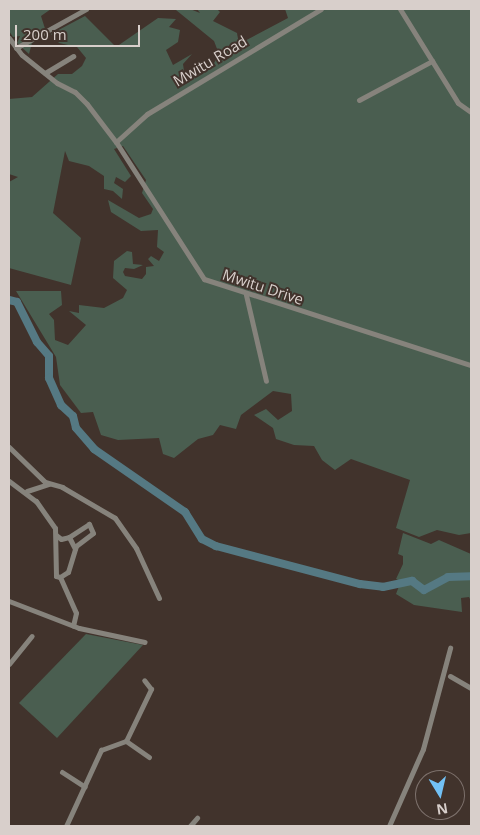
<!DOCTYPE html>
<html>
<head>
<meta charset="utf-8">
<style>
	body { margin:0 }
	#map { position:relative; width:480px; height:835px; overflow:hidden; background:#41332c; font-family:"Open Sans",sans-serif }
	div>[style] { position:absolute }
	.green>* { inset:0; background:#4a5e50 }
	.river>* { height:8px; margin:-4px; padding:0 4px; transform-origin:4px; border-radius:4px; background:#557983 }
	.minor>* { height:5px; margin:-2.5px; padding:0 2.5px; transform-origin:2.5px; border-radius:2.5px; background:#86837c }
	span { translate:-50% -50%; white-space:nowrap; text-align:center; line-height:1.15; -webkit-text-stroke:4px #41332c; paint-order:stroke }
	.street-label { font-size:15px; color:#d8cfcb }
	.frame { position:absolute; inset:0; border:10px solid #d8cfcb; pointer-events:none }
	.north { position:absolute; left:415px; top:770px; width:50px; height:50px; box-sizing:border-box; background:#41332c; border:1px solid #7d716c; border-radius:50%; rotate:171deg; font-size:14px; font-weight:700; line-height:20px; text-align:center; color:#d8cfcb }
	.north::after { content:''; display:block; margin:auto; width:18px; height:22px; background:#72c1f5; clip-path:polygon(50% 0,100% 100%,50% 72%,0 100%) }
	.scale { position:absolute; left:15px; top:25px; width:125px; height:22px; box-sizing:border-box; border:2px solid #d8cfcb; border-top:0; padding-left:6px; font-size:15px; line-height:18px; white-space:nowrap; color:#d8cfcb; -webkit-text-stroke:4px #41332c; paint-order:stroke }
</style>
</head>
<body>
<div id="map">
	<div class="green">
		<i style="clip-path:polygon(9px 9px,51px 9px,41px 16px,47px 35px,32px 43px,29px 54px,17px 43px,20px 36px,13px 37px,9px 31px)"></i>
		<i style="clip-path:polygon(190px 9px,200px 13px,197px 9px,217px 9px,220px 12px,213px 21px,237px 33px,239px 44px,288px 18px,285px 9px,471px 9px,471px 533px,459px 535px,437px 530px,419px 537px,396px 528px,410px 480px,351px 459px,335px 470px,322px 460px,314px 446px,294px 445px,276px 439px,273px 428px,254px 415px,266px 409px,278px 420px,292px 411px,291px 394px,273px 391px,241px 415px,236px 429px,220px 425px,213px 435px,198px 439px,174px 458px,163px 454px,159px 438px,118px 440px,101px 435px,93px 412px,81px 413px,60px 385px,56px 357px,16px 291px,61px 291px,62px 305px,49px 314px,54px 320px,55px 340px,68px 345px,86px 325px,69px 311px,79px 313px,79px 305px,104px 308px,123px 298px,127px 290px,113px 278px,114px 261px,127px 251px,132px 252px,133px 264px,143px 265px,134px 269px,125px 268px,123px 272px,125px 276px,142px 279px,146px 274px,146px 267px,154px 266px,148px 259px,151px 256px,159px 261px,164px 252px,157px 247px,158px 230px,141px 231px,111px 212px,108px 200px,139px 218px,151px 214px,153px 209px,142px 193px,146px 180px,123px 146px,114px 149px,131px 176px,125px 182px,116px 177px,114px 183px,123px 189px,122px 199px,113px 191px,104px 189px,104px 176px,89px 166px,69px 161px,65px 151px,53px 213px,81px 238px,71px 285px,9px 268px,9px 182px,18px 177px,9px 174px,9px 99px,32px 97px,58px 74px,72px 74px,82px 66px,86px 58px,77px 47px,59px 43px,51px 34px,85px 16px,116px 47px,158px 18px,176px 19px,169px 27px,180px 30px,178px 42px,166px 50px,173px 65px,192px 54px,183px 64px,185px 78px,213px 65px,219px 54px,214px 41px,176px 10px)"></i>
		<i style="clip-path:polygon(403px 533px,431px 544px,439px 540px,471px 554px,471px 601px,469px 597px,461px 598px,462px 612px,414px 605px,396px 594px,401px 581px,396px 579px,403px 564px,403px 556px,398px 554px)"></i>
		<i style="clip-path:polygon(86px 634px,143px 645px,57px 738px,19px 703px)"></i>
	</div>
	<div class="river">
		<i style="left:9px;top:300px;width:8px;rotate:14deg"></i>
		<i style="left:17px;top:302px;width:45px;rotate:63.4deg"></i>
		<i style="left:37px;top:342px;width:18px;rotate:49deg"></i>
		<i style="left:49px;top:356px;width:22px;rotate:90deg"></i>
		<i style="left:49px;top:378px;width:30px;rotate:66deg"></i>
		<i style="left:61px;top:405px;width:16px;rotate:43deg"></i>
		<i style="left:73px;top:416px;width:12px;rotate:76deg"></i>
		<i style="left:76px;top:428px;width:28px;rotate:49deg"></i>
		<i style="left:94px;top:449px;width:111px;rotate:34.7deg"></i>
		<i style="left:185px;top:512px;width:32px;rotate:58deg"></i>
		<i style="left:202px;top:539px;width:16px;rotate:27deg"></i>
		<i style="left:216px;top:546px;width:149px;rotate:14.8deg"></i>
		<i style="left:360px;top:584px;width:23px;rotate:7deg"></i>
		<i style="left:383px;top:587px;width:30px;rotate:-12deg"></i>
		<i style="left:412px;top:581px;width:15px;rotate:37deg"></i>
		<i style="left:424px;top:590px;width:27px;rotate:-28deg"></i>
		<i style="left:448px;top:577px;width:23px;rotate:-2deg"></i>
	</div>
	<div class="minor">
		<i style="left:400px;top:9px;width:110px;rotate:58.3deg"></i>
		<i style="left:458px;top:103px;width:16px;rotate:35deg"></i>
		<i style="left:9px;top:38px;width:21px;rotate:53deg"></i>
		<i style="left:22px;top:55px;width:45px;rotate:38.7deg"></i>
		<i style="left:57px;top:83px;width:20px;rotate:27deg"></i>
		<i style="left:75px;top:92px;width:17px;rotate:45deg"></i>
		<i style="left:87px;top:104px;width:48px;rotate:52.7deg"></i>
		<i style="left:116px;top:142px;width:163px;rotate:57.3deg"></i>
		<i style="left:204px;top:279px;width:281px;rotate:17.9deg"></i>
		<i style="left:16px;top:48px;width:80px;rotate:-29.1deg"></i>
		<i style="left:45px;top:73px;width:33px;rotate:-31deg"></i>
		<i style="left:359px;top:100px;width:83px;rotate:-28.1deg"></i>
		<i style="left:116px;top:142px;width:42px;rotate:-42.1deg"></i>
		<i style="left:147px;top:114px;width:203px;rotate:-31.1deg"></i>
		<i style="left:246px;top:295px;width:88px;rotate:76.9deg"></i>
		<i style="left:9px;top:447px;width:50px;rotate:44.2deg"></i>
		<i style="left:45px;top:482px;width:18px;rotate:16deg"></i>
		<i style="left:62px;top:487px;width:61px;rotate:30.3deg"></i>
		<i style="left:115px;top:518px;width:37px;rotate:55deg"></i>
		<i style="left:136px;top:548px;width:55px;rotate:65.3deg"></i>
		<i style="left:9px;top:481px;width:34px;rotate:37deg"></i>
		<i style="left:36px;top:501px;width:33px;rotate:55deg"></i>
		<i style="left:55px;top:528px;width:48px;rotate:88.8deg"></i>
		<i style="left:56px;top:576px;width:4px;rotate:14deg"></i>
		<i style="left:60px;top:577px;width:9px;rotate:-32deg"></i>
		<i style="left:68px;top:572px;width:27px;rotate:-73deg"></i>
		<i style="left:76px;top:546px;width:21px;rotate:-37deg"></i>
		<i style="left:93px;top:533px;width:10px;rotate:-114deg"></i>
		<i style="left:89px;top:524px;width:24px;rotate:147deg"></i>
		<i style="left:69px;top:537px;width:13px;rotate:63deg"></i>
		<i style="left:27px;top:491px;width:23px;rotate:-18deg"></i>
		<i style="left:56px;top:535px;width:6px;rotate:39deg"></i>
		<i style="left:61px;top:539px;width:8px;rotate:-14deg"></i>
		<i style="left:60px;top:577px;width:39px;rotate:66deg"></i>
		<i style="left:76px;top:613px;width:13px;rotate:103deg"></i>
		<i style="left:9px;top:601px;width:75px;rotate:21.1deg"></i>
		<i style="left:79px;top:628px;width:67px;rotate:12deg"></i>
		<i style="left:9px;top:664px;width:36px;rotate:-51deg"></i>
		<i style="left:450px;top:676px;width:24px;rotate:30deg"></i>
		<i style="left:126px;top:741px;width:58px;rotate:-64.3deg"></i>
		<i style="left:151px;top:689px;width:11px;rotate:-128deg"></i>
		<i style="left:62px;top:772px;width:27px;rotate:33deg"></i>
		<i style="left:66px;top:826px;width:84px;rotate:-65.3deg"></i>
		<i style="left:101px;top:750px;width:27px;rotate:-20deg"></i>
		<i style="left:126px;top:741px;width:28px;rotate:35deg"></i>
		<i style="left:190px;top:826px;width:11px;rotate:-49deg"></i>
		<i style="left:389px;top:826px;width:84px;rotate:-66.2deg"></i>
		<i style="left:423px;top:749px;width:105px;rotate:-75deg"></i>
	</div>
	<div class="street-label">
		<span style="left:210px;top:61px;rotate:-31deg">Mwitu Road</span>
		<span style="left:263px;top:287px;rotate:18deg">Mwitu Drive</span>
	</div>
	<div class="frame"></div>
	<div class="north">N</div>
	<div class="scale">200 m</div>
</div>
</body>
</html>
